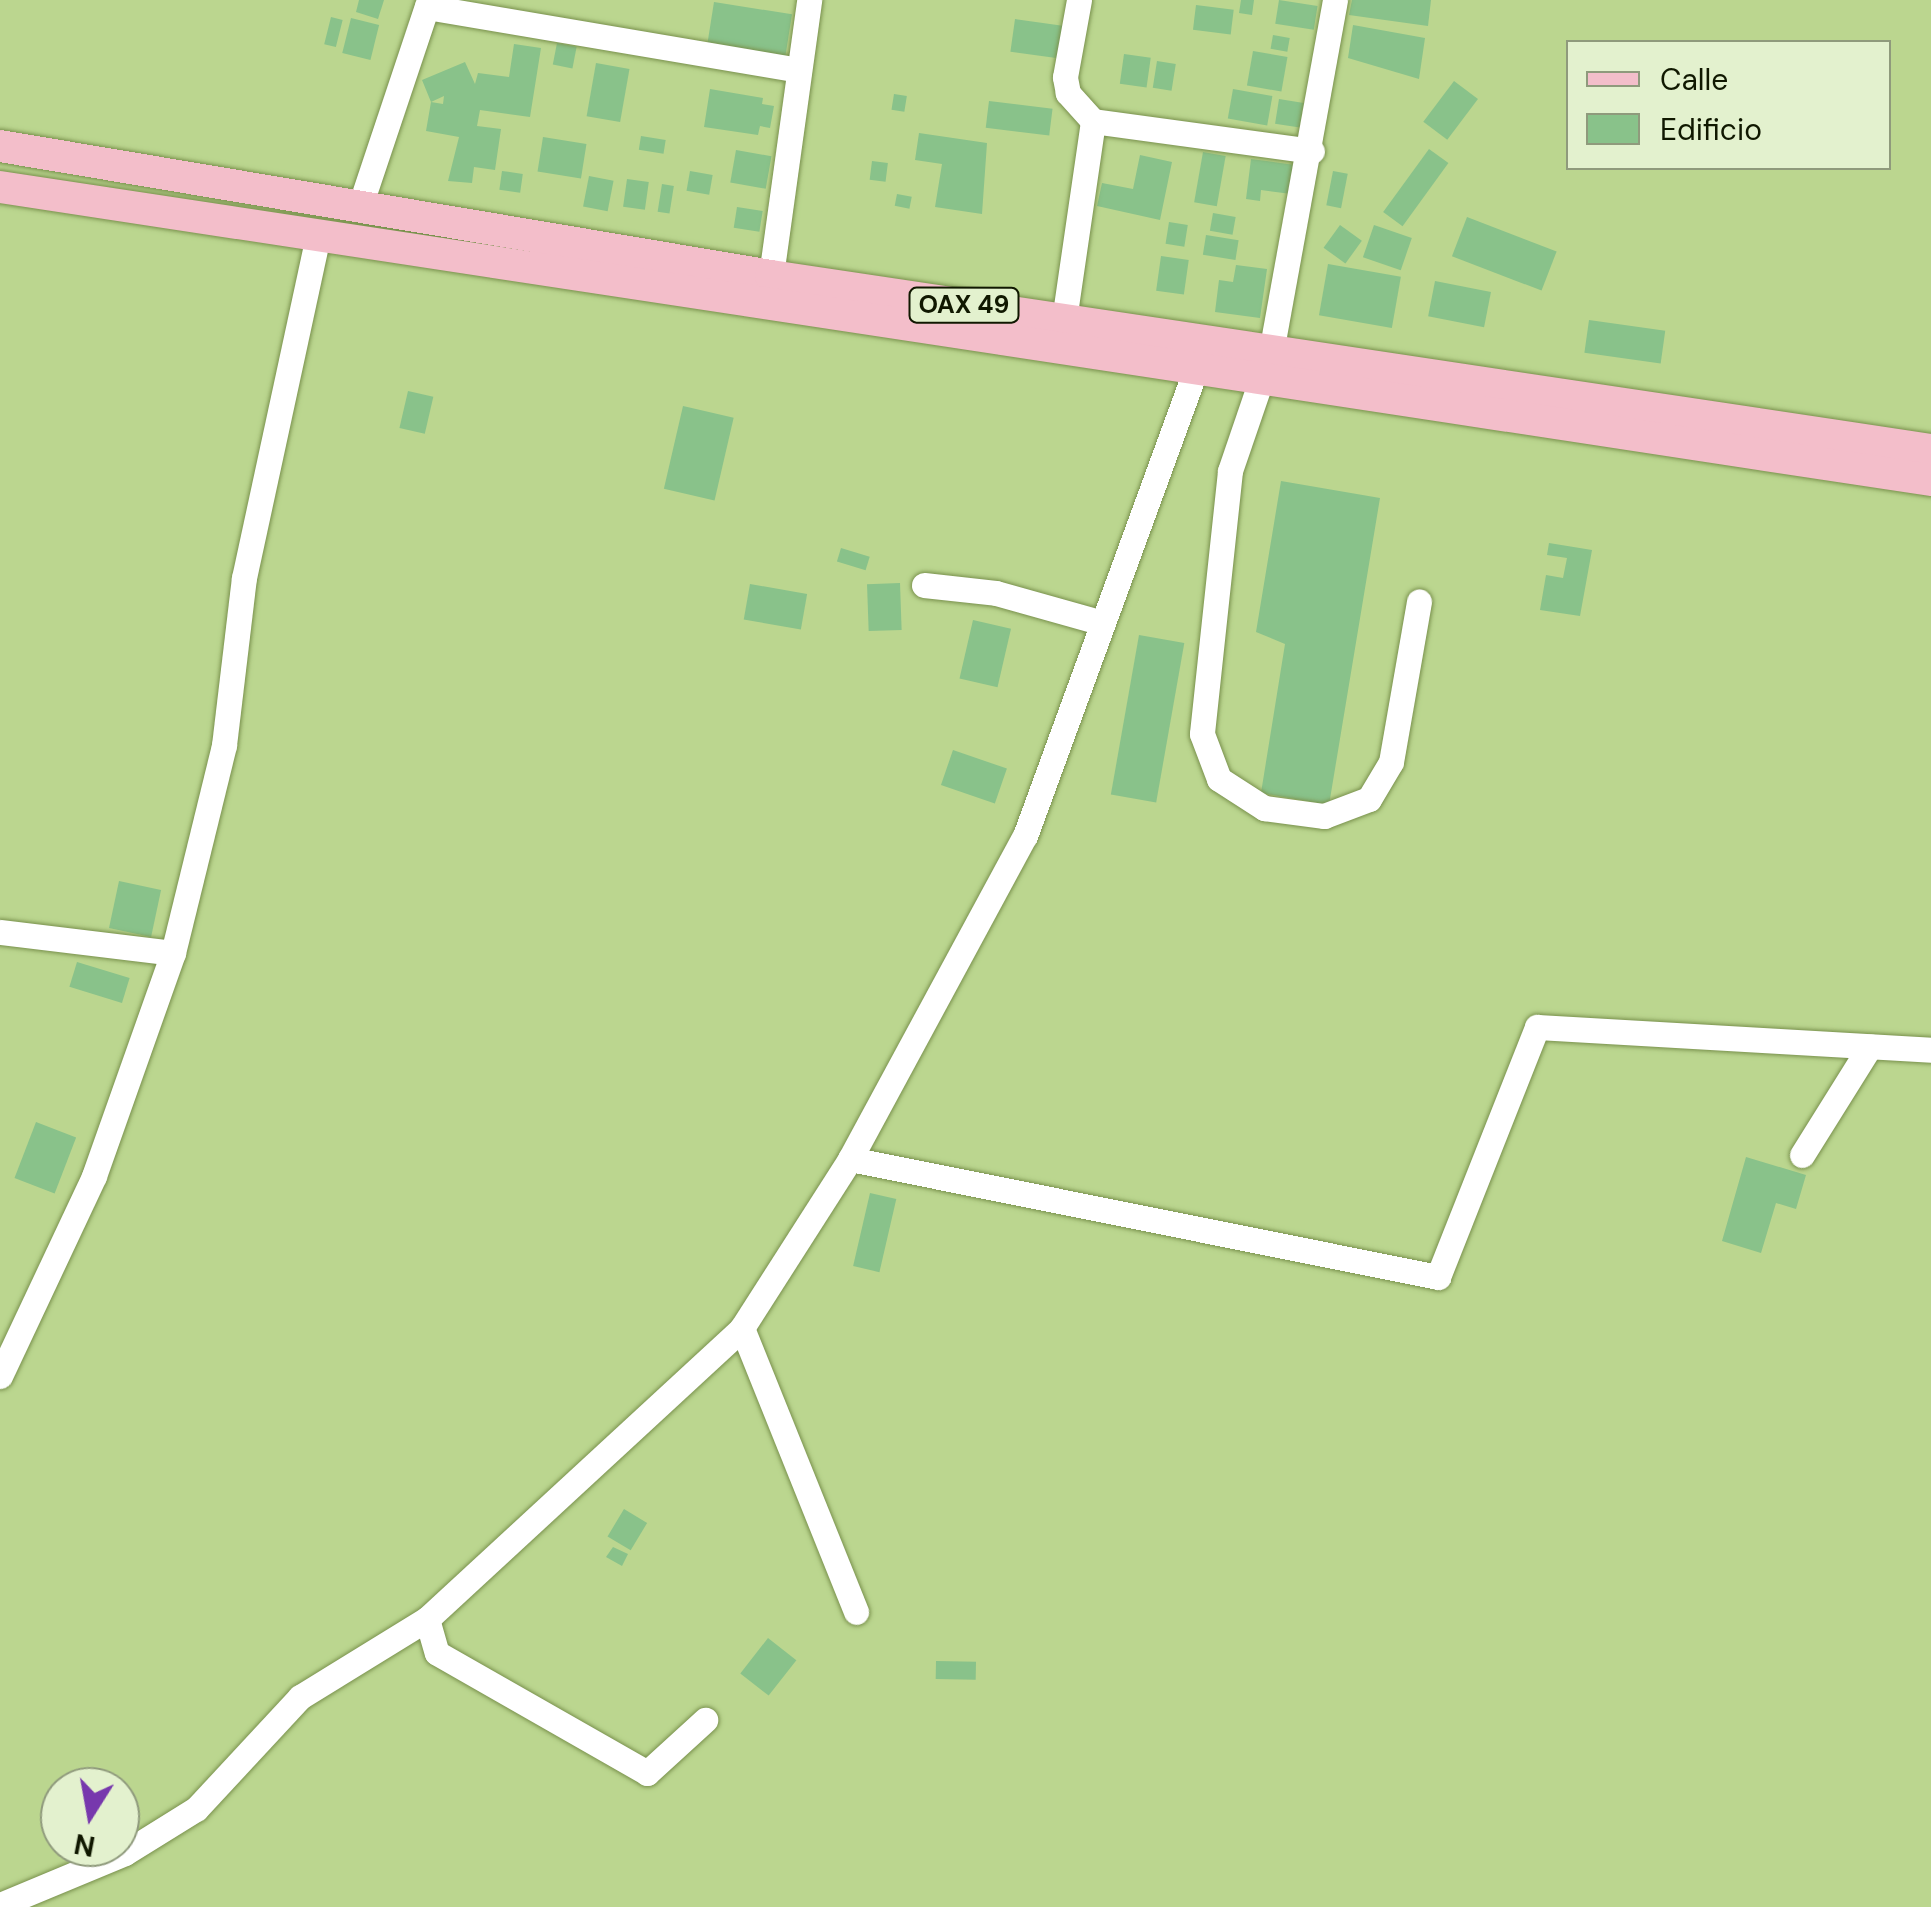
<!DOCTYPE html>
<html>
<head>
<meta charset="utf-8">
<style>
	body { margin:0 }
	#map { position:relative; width:1931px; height:1907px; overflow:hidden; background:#bbd68f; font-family:"DM Sans",sans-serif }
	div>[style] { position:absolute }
	.building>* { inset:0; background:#89c28a; transform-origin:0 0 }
	.roads { filter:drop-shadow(0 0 2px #79914d) drop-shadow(0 0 2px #79914d) }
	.minor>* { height:25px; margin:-12.5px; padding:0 12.5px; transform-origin:12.5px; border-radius:12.5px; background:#fff }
	.major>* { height:32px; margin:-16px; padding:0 16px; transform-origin:16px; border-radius:16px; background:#f3beca }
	span { translate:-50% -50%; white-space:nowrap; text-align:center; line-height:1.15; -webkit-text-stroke:8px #e3f1ce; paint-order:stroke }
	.shield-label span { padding:2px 8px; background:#e3f1ce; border:2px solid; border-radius:8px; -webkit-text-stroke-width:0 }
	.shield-label { font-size:25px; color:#101800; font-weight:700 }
	.legend { position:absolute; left:1566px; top:40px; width:325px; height:130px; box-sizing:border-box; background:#e3f1ce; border:2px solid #8f9a7c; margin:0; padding:12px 18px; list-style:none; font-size:30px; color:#101800 }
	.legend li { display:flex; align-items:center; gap:20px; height:50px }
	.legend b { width:50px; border:2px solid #8f9a7c }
	.north { position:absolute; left:40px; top:1767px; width:100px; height:100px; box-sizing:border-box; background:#e3f1ce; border:2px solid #8f9a7c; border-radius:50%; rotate:191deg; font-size:28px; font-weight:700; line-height:40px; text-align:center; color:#101800 }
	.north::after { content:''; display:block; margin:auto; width:35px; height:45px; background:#7738ad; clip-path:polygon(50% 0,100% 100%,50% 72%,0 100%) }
</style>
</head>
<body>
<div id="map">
	<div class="building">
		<i style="clip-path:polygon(359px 0,384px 0,378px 19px,356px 12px)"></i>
		<i style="clip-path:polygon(1241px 0,1254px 0,1252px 15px,1239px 13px)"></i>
		<i style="left:1279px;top:0;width:39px;height:24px;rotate:9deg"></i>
		<i style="clip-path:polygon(1352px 0,1431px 0,1428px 26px,1349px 15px)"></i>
		<i style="left:714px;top:2px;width:79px;height:42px;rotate:9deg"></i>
		<i style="left:1196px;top:5px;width:38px;height:25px;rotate:7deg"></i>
		<i style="left:331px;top:17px;width:12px;height:28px;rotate:14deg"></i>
		<i style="left:351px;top:18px;width:29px;height:36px;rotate:14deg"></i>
		<i style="left:1015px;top:19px;width:48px;height:33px;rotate:8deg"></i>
		<i style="clip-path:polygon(1353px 25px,1425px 38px,1419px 79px,1348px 58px)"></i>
		<i style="left:1273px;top:35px;width:17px;height:14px;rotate:10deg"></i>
		<i style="left:557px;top:43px;width:20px;height:22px;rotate:11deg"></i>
		<i style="clip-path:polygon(514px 44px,541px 48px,530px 117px,480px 110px,477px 126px,501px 129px,495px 170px,474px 167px,472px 183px,448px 181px,459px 137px,426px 131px,431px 102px,443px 104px,444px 96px,431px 102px,422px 80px,465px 62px,475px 84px,478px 73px,509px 77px)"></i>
		<i style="left:1253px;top:51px;width:35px;height:35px;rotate:10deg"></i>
		<i style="left:1124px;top:54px;width:27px;height:30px;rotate:8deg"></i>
		<i style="left:1157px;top:61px;width:19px;height:27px;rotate:9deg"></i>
		<i style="left:596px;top:63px;width:34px;height:54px;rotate:10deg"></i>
		<i style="left:1454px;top:81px;width:30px;height:51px;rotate:37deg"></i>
		<i style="clip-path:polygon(710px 89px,763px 98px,762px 104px,774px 106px,770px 128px,760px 126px,758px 135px,704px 127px)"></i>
		<i style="left:1233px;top:89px;width:40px;height:30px;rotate:10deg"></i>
		<i style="left:894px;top:94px;width:13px;height:16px;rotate:9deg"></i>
		<i style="left:1279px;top:99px;width:25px;height:25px;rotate:9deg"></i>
		<i style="left:989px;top:101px;width:64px;height:27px;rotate:7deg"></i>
		<i style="clip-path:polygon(919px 133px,987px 143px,982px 214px,935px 207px,942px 164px,915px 160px)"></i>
		<i style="left:641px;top:136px;width:25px;height:14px;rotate:9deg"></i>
		<i style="left:543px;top:137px;width:44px;height:35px;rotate:9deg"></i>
		<i style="left:1429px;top:149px;width:24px;height:78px;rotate:36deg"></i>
		<i style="left:736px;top:150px;width:36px;height:33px;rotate:10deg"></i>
		<i style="left:1203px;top:152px;width:23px;height:51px;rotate:10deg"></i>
		<i style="clip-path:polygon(1140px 155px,1172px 162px,1160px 220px,1097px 206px,1102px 183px,1133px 189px)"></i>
		<i style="clip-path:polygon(1251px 159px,1295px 165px,1291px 194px,1261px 190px,1260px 201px,1246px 199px)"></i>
		<i style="left:872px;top:161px;width:16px;height:19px;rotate:7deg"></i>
		<i style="left:502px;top:171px;width:21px;height:19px;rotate:8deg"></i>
		<i style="left:690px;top:171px;width:23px;height:20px;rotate:10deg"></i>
		<i style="left:1333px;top:171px;width:15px;height:35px;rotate:11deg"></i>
		<i style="left:589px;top:176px;width:25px;height:31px;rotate:11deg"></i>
		<i style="left:627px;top:179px;width:22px;height:28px;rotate:8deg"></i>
		<i style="left:662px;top:184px;width:12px;height:28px;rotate:9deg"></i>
		<i style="left:897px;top:194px;width:15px;height:12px;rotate:11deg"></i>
		<i style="left:737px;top:207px;width:26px;height:21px;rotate:9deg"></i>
		<i style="left:1213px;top:213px;width:23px;height:18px;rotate:10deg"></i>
		<i style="left:1467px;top:217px;width:96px;height:42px;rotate:21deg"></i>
		<i style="left:1169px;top:222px;width:19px;height:22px;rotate:9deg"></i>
		<i style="left:1340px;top:225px;width:27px;height:28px;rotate:36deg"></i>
		<i style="left:1374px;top:225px;width:40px;height:34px;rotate:19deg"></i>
		<i style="left:1206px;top:235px;width:33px;height:20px;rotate:9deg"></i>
		<i style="left:1161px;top:256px;width:28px;height:35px;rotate:8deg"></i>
		<i style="left:1328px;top:264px;width:74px;height:52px;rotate:10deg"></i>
		<i style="clip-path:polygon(1236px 265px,1267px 269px,1260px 318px,1215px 312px,1219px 280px,1233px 282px)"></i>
		<i style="left:1435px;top:281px;width:57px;height:36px;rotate:11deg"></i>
		<i style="left:1589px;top:320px;width:77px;height:33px;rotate:8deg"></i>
		<i style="left:408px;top:391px;width:26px;height:38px;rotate:13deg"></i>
		<i style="left:683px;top:406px;width:52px;height:85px;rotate:13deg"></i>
		<i style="clip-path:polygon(1281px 481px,1380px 498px,1329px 805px,1261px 793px,1285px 644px,1256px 632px)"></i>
		<i style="clip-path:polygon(1549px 543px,1592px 550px,1580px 616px,1540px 610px,1546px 575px,1563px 578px,1567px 558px,1547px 555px)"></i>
		<i style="left:841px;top:548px;width:30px;height:14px;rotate:17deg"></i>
		<i style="left:900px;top:583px;width:47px;height:33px;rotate:88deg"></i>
		<i style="left:750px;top:584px;width:58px;height:36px;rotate:10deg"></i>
		<i style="left:973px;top:620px;width:39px;height:60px;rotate:13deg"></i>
		<i style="left:1139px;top:635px;width:46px;height:162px;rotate:10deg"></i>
		<i style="left:953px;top:750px;width:57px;height:37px;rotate:19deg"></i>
		<i style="left:119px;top:881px;width:43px;height:48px;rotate:12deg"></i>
		<i style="left:77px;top:962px;width:55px;height:26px;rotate:17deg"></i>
		<i style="left:36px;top:1122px;width:43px;height:60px;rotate:21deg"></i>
		<i style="clip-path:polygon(1746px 1157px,1806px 1175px,1796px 1209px,1776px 1203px,1761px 1253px,1722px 1241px)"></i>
		<i style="left:870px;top:1193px;width:27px;height:75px;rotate:13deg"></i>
		<i style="left:624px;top:1509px;width:27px;height:32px;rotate:31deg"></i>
		<i style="clip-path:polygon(613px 1547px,628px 1554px,622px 1566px,606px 1557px)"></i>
		<i style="left:768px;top:1638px;width:36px;height:45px;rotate:38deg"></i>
		<i style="left:936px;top:1661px;width:40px;height:18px;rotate:1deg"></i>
	</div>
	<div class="roads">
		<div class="minor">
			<i style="left:1335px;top:0;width:357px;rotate:100.3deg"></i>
			<i style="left:1271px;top:351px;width:127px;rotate:108.9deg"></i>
			<i style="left:1230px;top:471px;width:264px;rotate:96.1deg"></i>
			<i style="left:1202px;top:734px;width:48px;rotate:69.3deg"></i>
			<i style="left:1219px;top:779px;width:54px;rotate:32.8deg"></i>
			<i style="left:1264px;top:808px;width:61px;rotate:7.6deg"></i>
			<i style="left:1324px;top:816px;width:48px;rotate:-20.7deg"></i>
			<i style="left:1369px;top:799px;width:43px;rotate:-59.3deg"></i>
			<i style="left:1391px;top:762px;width:163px;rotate:-80.1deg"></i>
			<i style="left:427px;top:7px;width:377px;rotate:9.6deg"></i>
			<i style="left:1093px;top:121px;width:221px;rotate:7.8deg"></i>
			<i style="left:361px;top:203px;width:214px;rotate:-71.5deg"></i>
			<i style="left:769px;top:290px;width:293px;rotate:-82.1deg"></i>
			<i style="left:1064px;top:320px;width:201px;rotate:-81.7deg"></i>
			<i style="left:1093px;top:121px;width:38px;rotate:-132deg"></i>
			<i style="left:1068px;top:93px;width:16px;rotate:-101deg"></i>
			<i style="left:1065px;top:77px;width:78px;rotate:-79.7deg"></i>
			<i style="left:924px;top:585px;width:72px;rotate:6.3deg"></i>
			<i style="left:996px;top:593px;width:111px;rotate:15.7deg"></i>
			<i style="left:0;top:932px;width:174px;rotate:6.9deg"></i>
			<i style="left:1802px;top:1155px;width:128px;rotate:-58deg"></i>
			<i style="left:850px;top:1159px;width:600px;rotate:11.35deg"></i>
			<i style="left:1438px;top:1277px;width:269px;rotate:-68.4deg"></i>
			<i style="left:1537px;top:1027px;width:395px;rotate:3.3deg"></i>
			<i style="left:742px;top:1328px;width:306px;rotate:68.1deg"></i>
			<i style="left:0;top:1376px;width:221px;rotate:-64.8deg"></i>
			<i style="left:94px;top:1176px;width:237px;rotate:-70.5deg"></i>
			<i style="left:173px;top:953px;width:214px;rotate:-76.2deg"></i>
			<i style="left:224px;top:745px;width:168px;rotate:-83.2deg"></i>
			<i style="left:244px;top:578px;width:349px;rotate:-77.8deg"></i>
			<i style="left:427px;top:1619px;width:35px;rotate:74deg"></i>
			<i style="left:437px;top:1653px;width:242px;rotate:29.7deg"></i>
			<i style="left:647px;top:1773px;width:79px;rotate:-42.4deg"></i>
			<i style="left:0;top:1905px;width:135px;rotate:-22.6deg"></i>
			<i style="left:125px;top:1853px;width:84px;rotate:-31.8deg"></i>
			<i style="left:196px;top:1809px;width:153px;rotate:-47.1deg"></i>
			<i style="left:300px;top:1697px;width:149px;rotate:-31.6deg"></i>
			<i style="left:427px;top:1619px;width:429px;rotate:-42.7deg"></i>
			<i style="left:742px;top:1328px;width:201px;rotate:-57.4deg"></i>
			<i style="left:850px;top:1159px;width:367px;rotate:-61.6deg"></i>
			<i style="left:1025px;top:836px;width:494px;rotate:-69.9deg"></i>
		</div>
		<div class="major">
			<i style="left:0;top:146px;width:782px;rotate:9.57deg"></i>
			<i style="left:771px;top:276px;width:1173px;rotate:8.53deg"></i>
			<i style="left:0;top:187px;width:1953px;rotate:8.63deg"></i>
		</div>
	</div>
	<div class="shield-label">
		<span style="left:964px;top:305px">OAX 49</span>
	</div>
	<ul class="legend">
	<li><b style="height:12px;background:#f3beca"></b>Calle</li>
	<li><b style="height:28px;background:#89c28a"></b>Edificio</li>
	</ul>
	<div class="north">N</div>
</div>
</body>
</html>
